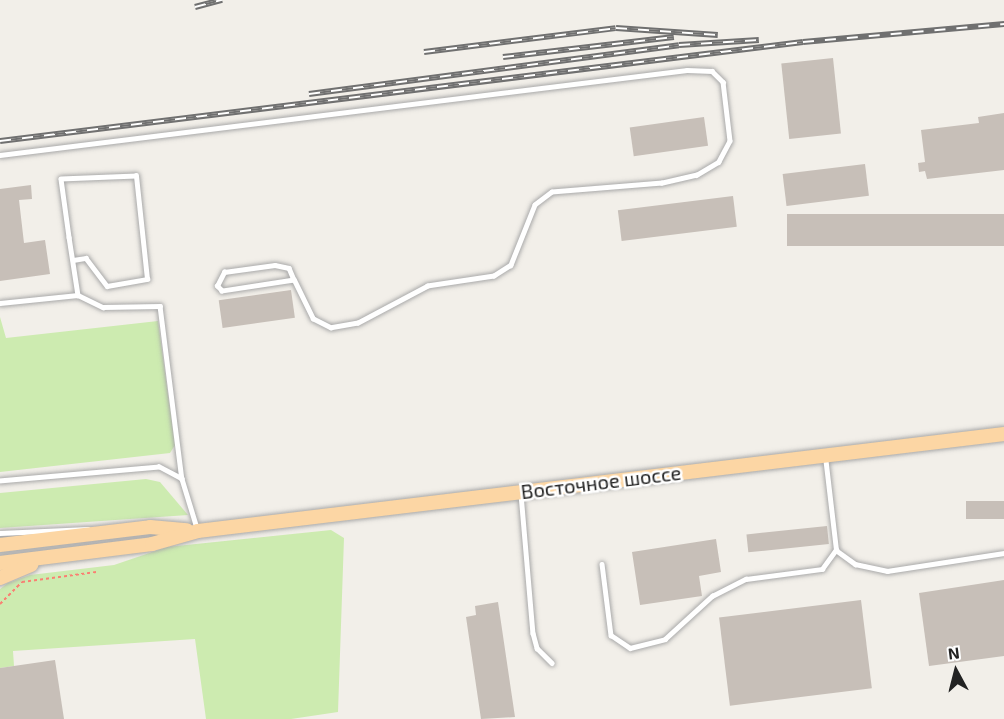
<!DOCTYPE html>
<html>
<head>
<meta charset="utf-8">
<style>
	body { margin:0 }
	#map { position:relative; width:1004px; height:719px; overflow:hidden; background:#f2efe9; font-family:"Exo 2",sans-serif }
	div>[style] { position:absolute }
	.grass>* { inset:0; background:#cdebb0 }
	.building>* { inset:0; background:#c7bfb8; transform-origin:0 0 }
	.path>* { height:2px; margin-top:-1px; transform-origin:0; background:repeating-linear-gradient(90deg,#fa8072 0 3px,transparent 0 6px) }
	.roads { filter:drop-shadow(0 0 2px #a9a9a9) drop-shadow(0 0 2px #a9a9a9) }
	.lane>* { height:4.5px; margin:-2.25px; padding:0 2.25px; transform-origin:2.25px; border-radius:2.25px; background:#fff }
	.primary>* { height:14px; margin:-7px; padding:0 7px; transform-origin:7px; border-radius:7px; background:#fcd6a4 }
	.rail>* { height:6px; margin-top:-3px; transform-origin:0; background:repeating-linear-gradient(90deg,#fff 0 11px,#707070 0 22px); box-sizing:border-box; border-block:2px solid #707070 }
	span { translate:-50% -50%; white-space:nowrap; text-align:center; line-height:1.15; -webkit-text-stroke:5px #fff; paint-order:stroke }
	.street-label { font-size:20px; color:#222 }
	.north { position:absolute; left:926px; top:641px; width:60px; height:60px; -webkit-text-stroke:4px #fff; paint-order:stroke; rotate:353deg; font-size:16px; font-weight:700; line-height:24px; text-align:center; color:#222 }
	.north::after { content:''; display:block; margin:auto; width:21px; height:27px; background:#222; clip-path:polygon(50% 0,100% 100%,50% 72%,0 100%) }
</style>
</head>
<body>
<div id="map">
	<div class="grass">
		<i style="clip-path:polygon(0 317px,6px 338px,158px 321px,175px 445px,170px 453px,0 472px)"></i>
		<i style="clip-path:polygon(146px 479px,160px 482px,188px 515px,0 528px,0 493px)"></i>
		<i style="clip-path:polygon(331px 530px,344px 538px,338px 712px,291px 719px,206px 719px,195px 639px,13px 651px,14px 666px,0 668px,0 589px,8px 583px,30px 575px,114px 565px,167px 547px)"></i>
	</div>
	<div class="building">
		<i style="left:833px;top:58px;width:76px;height:52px;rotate:84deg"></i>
		<i style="clip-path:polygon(1004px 113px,1004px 170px,927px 179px,925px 171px,919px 172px,918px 163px,925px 162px,921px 130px,979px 123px,978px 117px)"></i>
		<i style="left:704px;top:117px;width:29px;height:75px;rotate:82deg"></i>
		<i style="left:865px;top:164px;width:32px;height:83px;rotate:83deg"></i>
		<i style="clip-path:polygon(31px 185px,32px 199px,19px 200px,24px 243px,45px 240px,50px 274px,0 281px,0 189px)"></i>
		<i style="left:733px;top:196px;width:31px;height:116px;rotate:83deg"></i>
		<i style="left:1004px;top:214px;width:32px;height:217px;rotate:90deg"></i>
		<i style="left:291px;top:290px;width:28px;height:73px;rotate:82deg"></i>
		<i style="left:1004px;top:501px;width:18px;height:38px;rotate:90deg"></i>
		<i style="left:827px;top:526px;width:18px;height:81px;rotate:84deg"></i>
		<i style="clip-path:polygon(716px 539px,721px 572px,699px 576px,702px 596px,640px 605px,632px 552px)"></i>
		<i style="clip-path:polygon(1004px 580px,1004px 656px,929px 666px,919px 593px)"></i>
		<i style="left:861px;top:600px;width:89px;height:143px;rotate:83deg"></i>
		<i style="clip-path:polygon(498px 602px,515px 717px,481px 719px,466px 617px,476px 615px,475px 606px)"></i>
		<i style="clip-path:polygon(55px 660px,64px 719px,0 719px,0 668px)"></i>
	</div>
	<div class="path">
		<i style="left:0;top:604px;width:31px;rotate:-45deg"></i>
		<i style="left:22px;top:582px;width:75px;rotate:-7.7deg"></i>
	</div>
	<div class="roads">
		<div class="lane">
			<i style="left:0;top:155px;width:692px;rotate:-7.05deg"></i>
			<i style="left:687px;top:70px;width:25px;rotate:2deg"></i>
			<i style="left:712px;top:71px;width:16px;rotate:45deg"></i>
			<i style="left:723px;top:82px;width:59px;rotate:83.2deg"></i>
			<i style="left:730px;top:141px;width:24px;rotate:118deg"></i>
			<i style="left:719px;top:162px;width:26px;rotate:149deg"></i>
			<i style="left:697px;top:175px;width:36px;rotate:167deg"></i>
			<i style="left:662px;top:183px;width:110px;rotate:175.3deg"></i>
			<i style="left:552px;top:192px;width:21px;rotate:143deg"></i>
			<i style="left:535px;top:205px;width:65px;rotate:111.8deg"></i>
			<i style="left:511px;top:265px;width:20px;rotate:147deg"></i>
			<i style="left:494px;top:276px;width:67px;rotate:171.4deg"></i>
			<i style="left:428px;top:286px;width:79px;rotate:152.1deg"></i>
			<i style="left:358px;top:323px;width:27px;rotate:170deg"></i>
			<i style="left:331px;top:328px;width:20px;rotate:-153deg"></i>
			<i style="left:313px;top:319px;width:43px;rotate:-116deg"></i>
			<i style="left:294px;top:280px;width:73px;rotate:171.3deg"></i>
			<i style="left:222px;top:291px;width:7px;rotate:-135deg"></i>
			<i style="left:217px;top:286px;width:16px;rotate:-63deg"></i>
			<i style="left:224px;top:272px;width:51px;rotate:-7.8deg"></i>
			<i style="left:275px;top:265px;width:14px;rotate:12deg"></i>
			<i style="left:289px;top:268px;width:13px;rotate:67deg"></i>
			<i style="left:73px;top:260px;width:13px;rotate:-9deg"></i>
			<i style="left:86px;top:258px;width:35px;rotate:53deg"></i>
			<i style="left:107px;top:286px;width:41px;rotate:-9.9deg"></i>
			<i style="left:147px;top:279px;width:104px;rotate:-96.1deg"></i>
			<i style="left:136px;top:176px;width:75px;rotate:177.7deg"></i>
			<i style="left:61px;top:179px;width:59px;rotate:82.1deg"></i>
			<i style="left:69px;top:237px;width:59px;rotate:81.2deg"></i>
			<i style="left:0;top:303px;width:78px;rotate:-5.9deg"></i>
			<i style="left:78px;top:295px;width:28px;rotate:26deg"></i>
			<i style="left:103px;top:307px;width:57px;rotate:-1deg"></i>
			<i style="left:160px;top:306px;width:174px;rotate:82.8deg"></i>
			<i style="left:182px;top:479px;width:26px;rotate:-152deg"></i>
			<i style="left:159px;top:467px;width:160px;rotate:175deg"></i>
			<i style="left:182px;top:479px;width:51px;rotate:73deg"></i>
			<i style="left:521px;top:494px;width:140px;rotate:85.1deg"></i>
			<i style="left:533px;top:633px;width:16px;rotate:75deg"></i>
			<i style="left:537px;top:648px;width:21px;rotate:45deg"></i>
			<i style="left:0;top:533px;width:88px;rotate:-2.6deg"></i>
			<i style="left:836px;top:550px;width:24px;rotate:36deg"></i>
			<i style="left:855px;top:564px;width:33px;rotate:12deg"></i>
			<i style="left:887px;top:571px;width:118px;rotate:-8.7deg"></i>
			<i style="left:602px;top:564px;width:72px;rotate:82.8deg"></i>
			<i style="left:611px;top:635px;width:23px;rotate:34deg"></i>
			<i style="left:630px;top:648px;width:36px;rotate:-14deg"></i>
			<i style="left:665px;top:639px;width:64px;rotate:-42.5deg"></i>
			<i style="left:712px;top:596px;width:38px;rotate:-27deg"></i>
			<i style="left:746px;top:579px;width:77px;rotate:-7.5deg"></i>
			<i style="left:822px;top:569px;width:24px;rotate:-54deg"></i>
			<i style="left:836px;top:550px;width:95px;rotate:-96.7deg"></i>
		</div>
		<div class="primary">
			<i style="left:0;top:545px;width:151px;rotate:-6.8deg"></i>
			<i style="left:150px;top:527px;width:37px;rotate:5deg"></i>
			<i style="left:0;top:563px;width:153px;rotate:-7.1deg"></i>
			<i style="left:152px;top:544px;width:48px;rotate:-15.8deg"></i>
			<i style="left:198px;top:531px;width:812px;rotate:-6.86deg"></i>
			<i style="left:0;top:578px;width:34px;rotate:-23deg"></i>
		</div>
	</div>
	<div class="rail">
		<i style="left:195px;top:7px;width:28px;rotate:-15deg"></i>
		<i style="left:424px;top:52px;width:193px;rotate:-7.1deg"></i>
		<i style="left:616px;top:28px;width:102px;rotate:3.9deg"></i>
		<i style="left:503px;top:57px;width:172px;rotate:-6.7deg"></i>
		<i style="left:309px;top:94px;width:373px;rotate:-7.5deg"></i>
		<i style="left:679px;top:45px;width:80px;rotate:-3.6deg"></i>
		<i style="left:0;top:141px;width:809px;rotate:-7.03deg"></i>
		<i style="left:803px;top:42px;width:202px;rotate:-5.1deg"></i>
	</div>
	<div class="street-label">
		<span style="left:601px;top:482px;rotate:-7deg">Восточное шоссе</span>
	</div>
	<div class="north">N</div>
</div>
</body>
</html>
